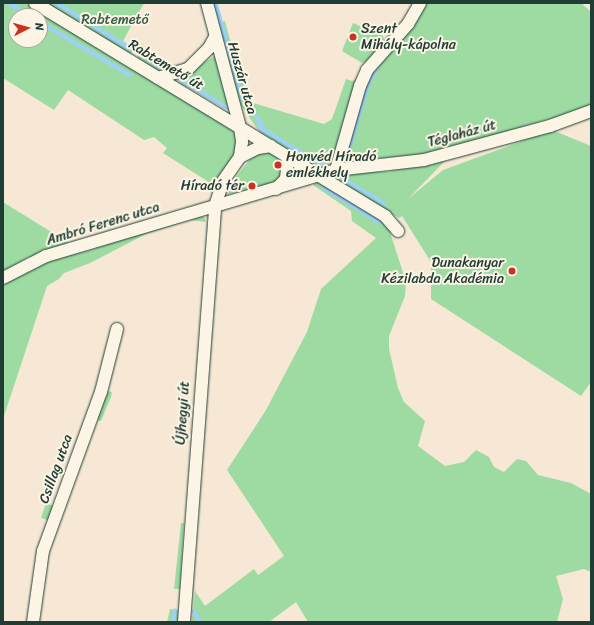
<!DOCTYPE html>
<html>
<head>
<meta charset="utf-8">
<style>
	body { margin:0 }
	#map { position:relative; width:594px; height:625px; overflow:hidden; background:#f6e8d4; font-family:Sriracha,sans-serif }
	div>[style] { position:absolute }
	.green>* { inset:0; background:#9ddba3 }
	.stream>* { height:3.5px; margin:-1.75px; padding:0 1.75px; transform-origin:1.75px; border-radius:1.75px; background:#9dd1fb }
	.roads { filter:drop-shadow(0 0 1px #1f3d34) drop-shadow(0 0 1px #1f3d34) }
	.minor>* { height:12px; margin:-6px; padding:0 6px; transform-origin:6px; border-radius:6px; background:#fcf5e5 }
	.dots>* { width:11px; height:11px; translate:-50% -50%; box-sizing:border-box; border:2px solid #fcf5e5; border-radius:50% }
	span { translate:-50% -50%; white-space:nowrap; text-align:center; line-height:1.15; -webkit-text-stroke:4px #fcf5e5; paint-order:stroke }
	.park-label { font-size:14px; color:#385d4a }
	.poi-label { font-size:14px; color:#1f3d34 }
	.left { translate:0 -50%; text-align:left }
	.right { translate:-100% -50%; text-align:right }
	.street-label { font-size:14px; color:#1f3d34 }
	.frame { position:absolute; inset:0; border:4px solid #1f3d34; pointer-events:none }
	.north { position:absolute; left:8px; top:8px; width:40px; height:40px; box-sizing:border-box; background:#fcf5e5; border:1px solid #a4ab9e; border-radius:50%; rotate:84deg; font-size:11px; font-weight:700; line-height:16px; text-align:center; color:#1f3d34 }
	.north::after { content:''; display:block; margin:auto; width:14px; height:18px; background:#c8321e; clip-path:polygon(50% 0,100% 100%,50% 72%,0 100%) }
</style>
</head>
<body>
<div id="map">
	<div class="green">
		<i style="clip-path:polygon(evenodd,3px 3px,35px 3px,232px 128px,237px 141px,234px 156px,221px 173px,215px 186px,163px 153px,167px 148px,154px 137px,144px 140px,68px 90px,54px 110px,3px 78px,3px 3px,16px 16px,40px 16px,40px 40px,16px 40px,16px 16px)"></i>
		<i style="clip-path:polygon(44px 3px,144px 3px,123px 41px,134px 48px,131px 55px)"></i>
		<i style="clip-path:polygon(425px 3px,581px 3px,591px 12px,591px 107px,423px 155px,348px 160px,346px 155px,370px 76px)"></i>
		<i style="clip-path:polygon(225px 21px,227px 29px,231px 43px,223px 42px,218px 23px)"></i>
		<i style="clip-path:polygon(353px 23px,383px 36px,384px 40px,371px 59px,362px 63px,342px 51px)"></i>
		<i style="clip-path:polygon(143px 44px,145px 53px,172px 69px,155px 70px,137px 58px)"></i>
		<i style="clip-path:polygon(233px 52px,250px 102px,324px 124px,332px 119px,346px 79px,352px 81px,357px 79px,332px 162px,322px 168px,316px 167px,262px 134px,256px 127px,240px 104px,227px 55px)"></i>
		<i style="clip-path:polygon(214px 56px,218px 60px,230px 109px,227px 110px,180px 83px,179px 79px)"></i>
		<i style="clip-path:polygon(552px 130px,591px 146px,591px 382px,581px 396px,431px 299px,431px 262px,402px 216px,399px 218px,329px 177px,352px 172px,387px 172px,445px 161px,409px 198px,443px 170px)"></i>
		<i style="clip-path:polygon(270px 152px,285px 160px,278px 182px,228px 194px,235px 178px,251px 158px,261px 153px)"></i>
		<i style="clip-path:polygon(319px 180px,377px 216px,388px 226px,406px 282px,405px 296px,389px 336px,389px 349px,398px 388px,404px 402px,425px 421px,418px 446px,445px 466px,464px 462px,476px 450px,489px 457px,494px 467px,504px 472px,517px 459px,526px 461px,538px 475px,571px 483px,591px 494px,591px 572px,584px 569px,556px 576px,563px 599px,557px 622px,308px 622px,296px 602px,269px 622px,192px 622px,195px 591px,205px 606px,254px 569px,258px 575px,284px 556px,227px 470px,266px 410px,288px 368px,307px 332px,321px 289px,376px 238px,352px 221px,351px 211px,313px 185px)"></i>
		<i style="clip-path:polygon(3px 202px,69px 243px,46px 256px,28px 257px,3px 272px)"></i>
		<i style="clip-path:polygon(200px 215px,205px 218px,206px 222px,190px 220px,146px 234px,90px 263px,64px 273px,59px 279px,47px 286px,3px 419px,3px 284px,47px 260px,92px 250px,107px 243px)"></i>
		<i style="clip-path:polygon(106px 391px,112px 392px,111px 397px,101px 421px,95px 420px)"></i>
		<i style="clip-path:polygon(46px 503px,54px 506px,48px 520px,41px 518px)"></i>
		<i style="clip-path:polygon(181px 523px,184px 523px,180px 589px,174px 589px)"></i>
		<i style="clip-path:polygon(170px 609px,178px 610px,178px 622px,167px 622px)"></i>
	</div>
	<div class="stream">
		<i style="left:9px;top:3px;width:26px;rotate:31deg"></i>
		<i style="left:57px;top:3px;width:87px;rotate:31.9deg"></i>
		<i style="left:216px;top:3px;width:100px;rotate:74.3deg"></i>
		<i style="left:243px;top:99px;width:30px;rotate:53deg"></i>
		<i style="left:261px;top:123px;width:5px;rotate:79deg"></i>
		<i style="left:40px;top:22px;width:104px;rotate:30.5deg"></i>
		<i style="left:141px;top:55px;width:28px;rotate:32deg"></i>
		<i style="left:180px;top:79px;width:54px;rotate:31.3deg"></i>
		<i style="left:259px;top:127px;width:74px;rotate:31.1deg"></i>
		<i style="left:346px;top:159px;width:77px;rotate:-73.4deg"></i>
		<i style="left:368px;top:85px;width:21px;rotate:-62deg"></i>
		<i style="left:342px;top:178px;width:50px;rotate:31.2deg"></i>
		<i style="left:323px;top:187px;width:68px;rotate:31.8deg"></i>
		<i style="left:194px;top:611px;width:13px;rotate:61deg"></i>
		<i style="left:174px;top:622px;width:11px;rotate:-85deg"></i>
	</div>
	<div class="roads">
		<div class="minor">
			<i style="left:35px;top:3px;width:410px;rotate:31.3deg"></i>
			<i style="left:385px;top:216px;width:20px;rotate:49deg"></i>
			<i style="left:207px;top:3px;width:128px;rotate:75.1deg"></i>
			<i style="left:240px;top:127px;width:15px;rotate:82deg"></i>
			<i style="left:242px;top:142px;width:15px;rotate:98deg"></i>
			<i style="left:158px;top:78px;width:31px;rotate:-17deg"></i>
			<i style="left:188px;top:69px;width:30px;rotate:-45deg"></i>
			<i style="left:209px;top:48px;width:13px;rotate:-61deg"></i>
			<i style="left:336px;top:170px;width:89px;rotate:-6.5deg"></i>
			<i style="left:424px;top:160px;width:131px;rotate:-15.1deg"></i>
			<i style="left:550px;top:126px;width:44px;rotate:-20.1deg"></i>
			<i style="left:276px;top:189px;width:14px;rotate:-45deg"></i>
			<i style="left:286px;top:179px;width:22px;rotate:-85deg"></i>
			<i style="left:3px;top:278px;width:48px;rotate:-27.1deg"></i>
			<i style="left:46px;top:256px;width:302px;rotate:-16.5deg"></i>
			<i style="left:336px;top:170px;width:87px;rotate:-74.1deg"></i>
			<i style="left:360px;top:86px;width:17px;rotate:-66deg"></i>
			<i style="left:367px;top:70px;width:62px;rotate:-48.3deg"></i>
			<i style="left:408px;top:24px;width:24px;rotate:-60deg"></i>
			<i style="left:33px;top:622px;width:72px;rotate:-82deg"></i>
			<i style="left:43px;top:551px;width:169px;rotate:-70deg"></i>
			<i style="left:101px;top:392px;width:65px;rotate:-75.7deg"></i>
			<i style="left:184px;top:622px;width:417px;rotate:-85.7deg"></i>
			<i style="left:215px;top:206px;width:26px;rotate:-72deg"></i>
			<i style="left:223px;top:181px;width:29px;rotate:-55deg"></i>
			<i style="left:240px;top:157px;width:20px;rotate:-27deg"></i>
			<i style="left:258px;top:148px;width:13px;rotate:-9deg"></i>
		</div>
	</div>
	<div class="dots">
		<i style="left:353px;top:37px;background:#c8321e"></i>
		<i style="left:278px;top:165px;background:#c8321e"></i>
		<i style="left:252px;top:186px;background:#c8321e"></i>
		<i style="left:512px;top:271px;background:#c8321e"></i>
	</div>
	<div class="park-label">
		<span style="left:115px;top:20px">Rabtemető</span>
	</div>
	<div class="poi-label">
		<span class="left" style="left:361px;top:37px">Szent<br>Mihály-kápolna</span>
		<span class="left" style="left:286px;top:165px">Honvéd Híradó<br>emlékhely</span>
		<span class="right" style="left:244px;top:186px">Híradó tér</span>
		<span class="right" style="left:504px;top:271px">Dunakanyar<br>Kézilabda Akadémia</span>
	</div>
	<div class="street-label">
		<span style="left:166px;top:65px;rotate:31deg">Rabtemető út</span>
		<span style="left:242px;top:78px;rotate:74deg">Huszár utca</span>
		<span style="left:462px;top:134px;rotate:-15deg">Téglaház út</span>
		<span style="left:103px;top:224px;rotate:-17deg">Ambró Ferenc utca</span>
		<span style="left:183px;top:413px;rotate:-86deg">Újhegyi út</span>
		<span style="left:56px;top:469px;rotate:-70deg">Csillag utca</span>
	</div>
	<div class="frame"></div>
	<div class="north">N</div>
</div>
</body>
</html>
